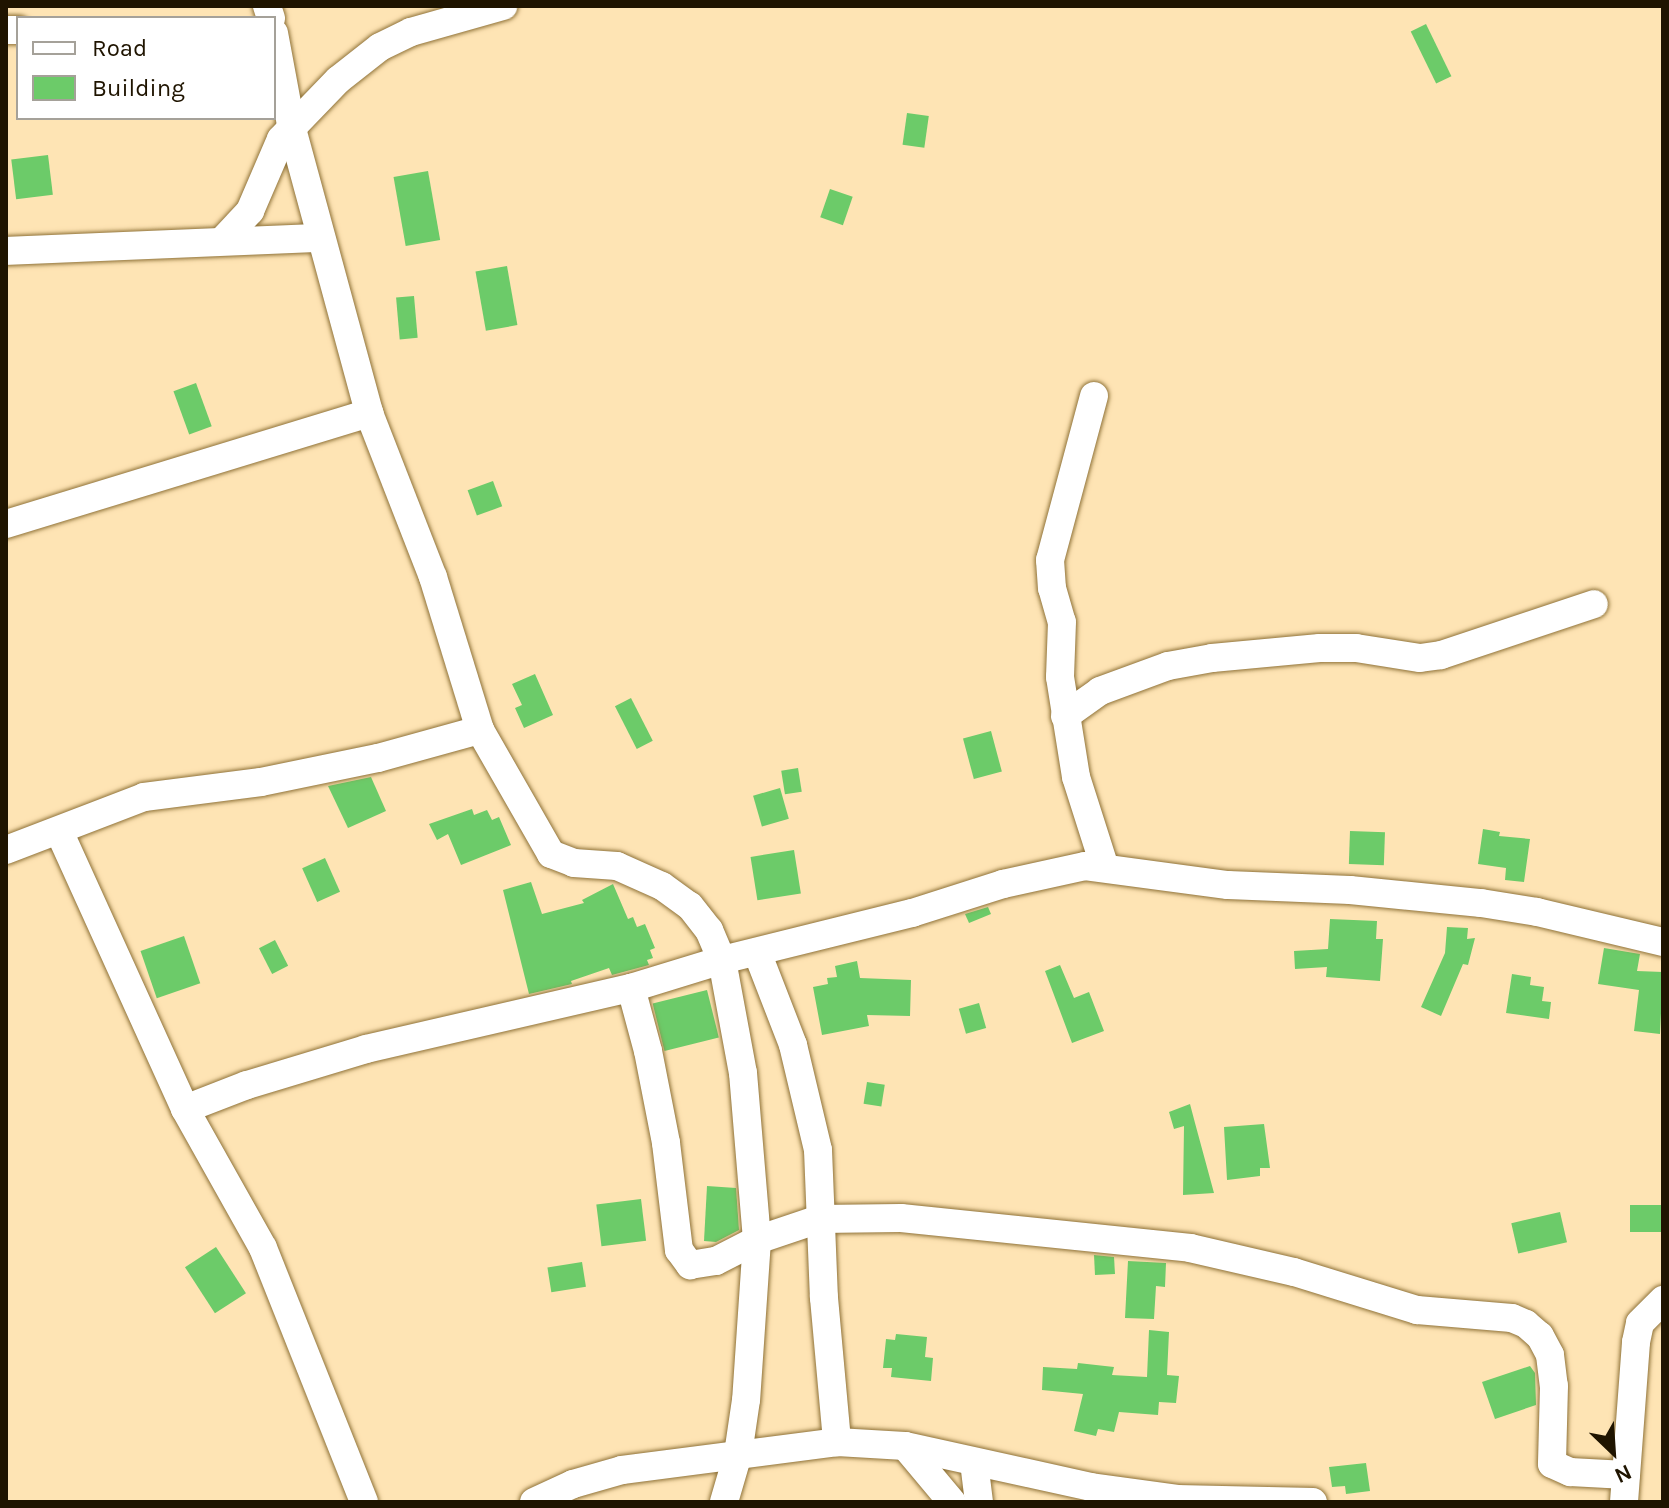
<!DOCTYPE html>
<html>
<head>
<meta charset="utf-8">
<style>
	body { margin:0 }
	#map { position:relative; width:1669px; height:1508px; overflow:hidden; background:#fee4b4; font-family:Karla,sans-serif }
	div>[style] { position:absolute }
	.building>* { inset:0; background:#6ccb69; transform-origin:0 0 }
	.roads { filter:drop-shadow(0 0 2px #8f7238) drop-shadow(0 0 2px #8f7238) }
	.minor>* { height:28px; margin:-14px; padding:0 14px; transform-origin:14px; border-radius:14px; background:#fff }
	span { translate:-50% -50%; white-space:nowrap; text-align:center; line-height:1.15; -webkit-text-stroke:7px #fff; paint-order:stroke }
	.frame { position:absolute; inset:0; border:8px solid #1f1400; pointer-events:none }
	.legend { position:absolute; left:16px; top:16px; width:260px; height:104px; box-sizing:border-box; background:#fff; border:2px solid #a5a199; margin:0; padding:10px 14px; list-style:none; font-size:24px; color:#1f1400 }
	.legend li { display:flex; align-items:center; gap:16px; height:40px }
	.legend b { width:40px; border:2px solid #a5a199 }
	.north { position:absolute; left:1573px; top:1412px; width:80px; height:80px; -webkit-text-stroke:6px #fff; paint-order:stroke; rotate:155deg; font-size:22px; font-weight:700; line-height:32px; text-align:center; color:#1f1400 }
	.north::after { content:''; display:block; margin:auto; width:28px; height:36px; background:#1f1400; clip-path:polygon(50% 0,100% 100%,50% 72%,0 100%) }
</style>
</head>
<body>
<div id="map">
	<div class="building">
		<i style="left:1426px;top:24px;width:58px;height:17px;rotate:64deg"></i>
		<i style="left:907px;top:113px;width:22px;height:32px;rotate:8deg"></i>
		<i style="left:48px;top:155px;width:40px;height:37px;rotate:83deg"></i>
		<i style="left:428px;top:171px;width:70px;height:35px;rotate:80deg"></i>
		<i style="left:830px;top:189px;width:24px;height:30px;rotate:19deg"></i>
		<i style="left:507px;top:266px;width:60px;height:32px;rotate:80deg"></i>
		<i style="left:414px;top:296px;width:42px;height:18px;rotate:85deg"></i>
		<i style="left:196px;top:383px;width:46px;height:24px;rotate:70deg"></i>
		<i style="left:493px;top:481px;width:27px;height:27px;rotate:70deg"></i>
		<i style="clip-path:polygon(535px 674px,553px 715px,524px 728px,515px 708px,522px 705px,512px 684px)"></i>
		<i style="left:631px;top:698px;width:48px;height:18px;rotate:63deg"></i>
		<i style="left:991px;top:731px;width:42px;height:29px;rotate:75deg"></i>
		<i style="left:798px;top:768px;width:24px;height:17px;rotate:81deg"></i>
		<i style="clip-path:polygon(371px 777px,386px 811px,348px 828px,328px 786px)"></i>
		<i style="left:780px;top:788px;width:32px;height:28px;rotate:74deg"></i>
		<i style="clip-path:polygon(472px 809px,474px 815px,487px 810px,492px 820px,499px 817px,511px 845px,461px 865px,448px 834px,437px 840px,429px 824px)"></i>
		<i style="clip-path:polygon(1483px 829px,1500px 832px,1499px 836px,1530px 839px,1524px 882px,1505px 880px,1506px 868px,1478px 864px)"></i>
		<i style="left:1350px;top:831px;width:35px;height:33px;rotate:2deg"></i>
		<i style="left:794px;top:850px;width:44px;height:44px;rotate:81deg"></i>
		<i style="left:325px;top:858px;width:37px;height:25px;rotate:66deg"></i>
		<i style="clip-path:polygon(531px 882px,542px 914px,584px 903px,582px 900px,613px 884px,628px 919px,633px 917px,637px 927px,645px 924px,655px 948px,650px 950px,653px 958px,647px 960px,649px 965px,612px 975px,609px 968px,571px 981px,572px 984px,529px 994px,503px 890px)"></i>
		<i style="clip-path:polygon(988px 907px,991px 914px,969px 923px,965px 914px)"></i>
		<i style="clip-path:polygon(1330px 919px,1377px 921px,1376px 939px,1383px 939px,1380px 981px,1326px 977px,1327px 967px,1295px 969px,1294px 951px,1328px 949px)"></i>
		<i style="clip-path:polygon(1447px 927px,1468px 928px,1467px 939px,1475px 938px,1468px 965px,1463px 964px,1441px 1016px,1421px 1007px,1445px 953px)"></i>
		<i style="left:184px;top:936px;width:50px;height:46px;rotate:71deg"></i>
		<i style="left:275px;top:940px;width:29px;height:18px;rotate:63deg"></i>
		<i style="clip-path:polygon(1604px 948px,1640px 954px,1637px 971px,1663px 972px,1660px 1034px,1634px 1031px,1639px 990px,1598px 984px)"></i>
		<i style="clip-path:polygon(857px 961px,860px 978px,911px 980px,910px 1016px,867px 1015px,869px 1026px,822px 1035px,813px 987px,828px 984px,827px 978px,837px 977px,835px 966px)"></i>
		<i style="clip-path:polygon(1060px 965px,1074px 998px,1089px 992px,1104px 1031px,1072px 1043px,1045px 971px)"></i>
		<i style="clip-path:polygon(1512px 974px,1531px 977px,1530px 985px,1544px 987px,1542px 1001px,1551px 1002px,1549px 1019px,1506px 1013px)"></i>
		<i style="left:707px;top:990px;width:49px;height:56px;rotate:76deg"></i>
		<i style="left:979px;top:1003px;width:26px;height:21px;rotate:74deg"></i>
		<i style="left:867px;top:1082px;width:18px;height:22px;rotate:9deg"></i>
		<i style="clip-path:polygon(1190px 1104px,1195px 1123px,1214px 1193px,1183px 1195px,1184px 1126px,1174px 1129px,1169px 1112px)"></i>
		<i style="clip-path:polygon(1264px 1124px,1270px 1168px,1260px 1168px,1260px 1176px,1227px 1180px,1224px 1127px)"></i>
		<i style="clip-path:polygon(707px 1186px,736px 1188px,739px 1230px,716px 1242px,704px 1241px)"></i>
		<i style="left:641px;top:1199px;width:42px;height:45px;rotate:83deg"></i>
		<i style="left:1663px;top:1205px;width:27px;height:33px;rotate:90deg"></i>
		<i style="left:1560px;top:1212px;width:31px;height:50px;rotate:77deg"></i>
		<i style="left:216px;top:1247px;width:55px;height:37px;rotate:57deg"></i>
		<i style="clip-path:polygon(1094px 1255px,1114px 1257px,1115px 1274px,1095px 1275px)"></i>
		<i style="clip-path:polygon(1128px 1261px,1166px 1263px,1165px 1287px,1156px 1286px,1154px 1319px,1125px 1318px)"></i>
		<i style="left:582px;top:1262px;width:25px;height:35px;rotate:81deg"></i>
		<i style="clip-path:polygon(1149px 1330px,1169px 1332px,1167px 1375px,1179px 1376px,1176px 1403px,1159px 1402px,1158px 1415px,1119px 1412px,1114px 1432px,1098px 1429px,1096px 1436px,1074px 1431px,1083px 1394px,1042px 1390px,1043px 1367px,1077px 1369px,1078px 1363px,1114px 1367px,1112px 1375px,1147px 1377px)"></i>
		<i style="clip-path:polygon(896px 1334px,927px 1337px,925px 1357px,933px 1358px,931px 1381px,891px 1377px,892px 1368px,883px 1368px,886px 1339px,895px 1340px)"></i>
		<i style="clip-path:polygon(1530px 1366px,1535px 1373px,1536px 1405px,1495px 1419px,1482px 1382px)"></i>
		<i style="clip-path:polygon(1366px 1463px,1370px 1491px,1346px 1494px,1345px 1486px,1332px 1487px,1329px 1467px)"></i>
	</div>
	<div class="roads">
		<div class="minor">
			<i style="left:267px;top:6px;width:13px;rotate:72deg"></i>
			<i style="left:6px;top:30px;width:12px"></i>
			<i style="left:274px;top:33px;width:94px;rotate:79.5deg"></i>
			<i style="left:291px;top:125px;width:298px;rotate:74.8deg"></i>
			<i style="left:369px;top:413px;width:176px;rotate:68.7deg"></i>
			<i style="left:433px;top:577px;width:160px;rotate:72.9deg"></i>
			<i style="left:480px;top:730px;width:143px;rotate:60.2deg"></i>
			<i style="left:551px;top:854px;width:25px;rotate:21deg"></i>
			<i style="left:574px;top:863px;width:43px;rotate:4deg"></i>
			<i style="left:617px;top:866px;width:49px;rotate:24deg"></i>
			<i style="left:662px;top:886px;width:34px;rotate:36deg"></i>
			<i style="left:690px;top:906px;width:31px;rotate:52deg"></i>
			<i style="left:709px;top:930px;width:33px;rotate:67deg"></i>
			<i style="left:722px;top:960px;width:115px;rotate:79.5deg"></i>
			<i style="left:743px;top:1073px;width:168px;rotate:85.2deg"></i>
			<i style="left:757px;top:1240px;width:160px;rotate:93.9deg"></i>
			<i style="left:746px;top:1400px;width:55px;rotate:98.4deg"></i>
			<i style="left:738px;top:1454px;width:50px;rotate:106.3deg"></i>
			<i style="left:223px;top:240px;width:40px;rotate:-47deg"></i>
			<i style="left:250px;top:211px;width:78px;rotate:-66.7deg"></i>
			<i style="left:281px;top:139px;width:82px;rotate:-46deg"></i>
			<i style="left:338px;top:80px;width:53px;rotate:-38.2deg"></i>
			<i style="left:380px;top:47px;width:34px;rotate:-26deg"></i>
			<i style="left:411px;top:32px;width:96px;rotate:-15.8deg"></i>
			<i style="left:6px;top:251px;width:314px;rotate:-2.4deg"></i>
			<i style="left:1094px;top:396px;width:170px;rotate:105deg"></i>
			<i style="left:1050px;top:560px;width:28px;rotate:86deg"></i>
			<i style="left:1052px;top:588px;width:35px;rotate:74deg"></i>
			<i style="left:1062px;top:622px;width:55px;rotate:92.1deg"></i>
			<i style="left:1060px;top:677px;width:101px;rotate:80.9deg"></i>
			<i style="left:1076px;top:777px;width:92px;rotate:72.3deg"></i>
			<i style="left:6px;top:524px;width:380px;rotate:-17deg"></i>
			<i style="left:1065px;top:716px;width:43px;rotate:-35.5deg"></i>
			<i style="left:1100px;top:691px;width:72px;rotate:-20.2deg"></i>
			<i style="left:1168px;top:666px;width:45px;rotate:-10.3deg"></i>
			<i style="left:1212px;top:658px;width:108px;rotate:-5.3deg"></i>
			<i style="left:1320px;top:648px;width:36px"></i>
			<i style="left:1356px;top:648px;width:65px;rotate:8.9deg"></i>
			<i style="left:1420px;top:658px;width:21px;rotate:-8deg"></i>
			<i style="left:1441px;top:655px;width:161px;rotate:-18.4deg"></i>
			<i style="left:59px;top:831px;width:305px;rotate:65.6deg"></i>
			<i style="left:185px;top:1109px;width:159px;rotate:60.7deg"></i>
			<i style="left:263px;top:1248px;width:273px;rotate:68.3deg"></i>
			<i style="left:6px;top:850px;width:148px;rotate:-21deg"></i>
			<i style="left:144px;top:797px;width:118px;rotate:-7.3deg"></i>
			<i style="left:261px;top:782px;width:119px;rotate:-11.6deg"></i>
			<i style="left:378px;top:758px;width:106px;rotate:-15.4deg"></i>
			<i style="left:757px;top:952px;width:100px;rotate:68.8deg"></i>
			<i style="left:793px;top:1045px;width:108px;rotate:76.6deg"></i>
			<i style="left:818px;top:1150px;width:148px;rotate:87.7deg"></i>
			<i style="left:824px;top:1298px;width:145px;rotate:84.8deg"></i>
			<i style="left:631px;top:988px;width:65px;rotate:74.9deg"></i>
			<i style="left:648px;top:1051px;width:94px;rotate:78.9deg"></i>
			<i style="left:666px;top:1143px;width:108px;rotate:83.1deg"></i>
			<i style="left:679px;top:1250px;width:19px;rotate:54deg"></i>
			<i style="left:690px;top:1265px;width:26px;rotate:-9deg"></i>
			<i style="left:716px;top:1261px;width:46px;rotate:-27.1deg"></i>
			<i style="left:757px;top:1240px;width:65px;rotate:-18.7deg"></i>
			<i style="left:819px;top:1219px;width:82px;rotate:-0.7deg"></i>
			<i style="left:901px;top:1218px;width:291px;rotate:5.9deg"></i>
			<i style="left:1190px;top:1248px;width:107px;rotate:13deg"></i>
			<i style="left:1294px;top:1272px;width:129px;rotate:17.2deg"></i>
			<i style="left:1417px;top:1310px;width:95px;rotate:4.8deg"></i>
			<i style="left:1512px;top:1318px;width:15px;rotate:23deg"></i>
			<i style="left:1526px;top:1324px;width:18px;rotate:41deg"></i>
			<i style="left:1540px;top:1336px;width:21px;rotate:62deg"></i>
			<i style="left:1550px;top:1355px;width:31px;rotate:83deg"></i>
			<i style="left:1554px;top:1386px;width:78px;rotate:91.5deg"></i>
			<i style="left:1552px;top:1464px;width:20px;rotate:24deg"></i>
			<i style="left:1570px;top:1472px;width:56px;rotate:3.1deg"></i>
			<i style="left:185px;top:1109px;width:66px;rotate:-21.2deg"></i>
			<i style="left:247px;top:1085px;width:124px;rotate:-16.8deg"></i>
			<i style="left:366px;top:1049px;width:272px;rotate:-13deg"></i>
			<i style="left:631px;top:988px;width:95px;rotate:-17.1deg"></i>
			<i style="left:722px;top:960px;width:196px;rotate:-13.9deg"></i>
			<i style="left:912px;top:913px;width:96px;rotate:-17.7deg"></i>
			<i style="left:1003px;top:884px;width:84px;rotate:-12.4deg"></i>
			<i style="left:1085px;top:866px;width:144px;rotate:7.6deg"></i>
			<i style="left:1228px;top:885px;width:122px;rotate:2.3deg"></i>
			<i style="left:1350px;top:890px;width:132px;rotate:5.7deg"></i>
			<i style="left:1481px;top:903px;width:57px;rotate:9.1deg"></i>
			<i style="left:1537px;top:912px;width:130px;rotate:13.4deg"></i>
			<i style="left:905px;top:1446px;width:73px;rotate:50deg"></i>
			<i style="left:974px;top:1462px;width:40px;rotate:82.9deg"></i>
			<i style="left:534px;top:1502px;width:43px;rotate:-24.8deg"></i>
			<i style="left:573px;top:1484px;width:51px;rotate:-15.9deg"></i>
			<i style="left:622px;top:1470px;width:217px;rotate:-7.4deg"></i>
			<i style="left:837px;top:1442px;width:68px;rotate:3.4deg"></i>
			<i style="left:905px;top:1446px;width:190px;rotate:12.4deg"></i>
			<i style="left:1091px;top:1487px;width:87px;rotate:7.9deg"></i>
			<i style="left:1177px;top:1499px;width:136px;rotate:1.3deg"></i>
			<i style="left:1624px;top:1502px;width:160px;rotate:-85.7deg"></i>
			<i style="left:1636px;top:1342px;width:19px;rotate:-78deg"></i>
			<i style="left:1640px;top:1323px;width:33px;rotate:-45deg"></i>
		</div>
	</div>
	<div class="frame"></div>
	<ul class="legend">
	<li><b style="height:10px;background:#fff"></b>Road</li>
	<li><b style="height:22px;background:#6ccb69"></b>Building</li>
	</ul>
	<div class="north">N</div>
</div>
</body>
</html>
